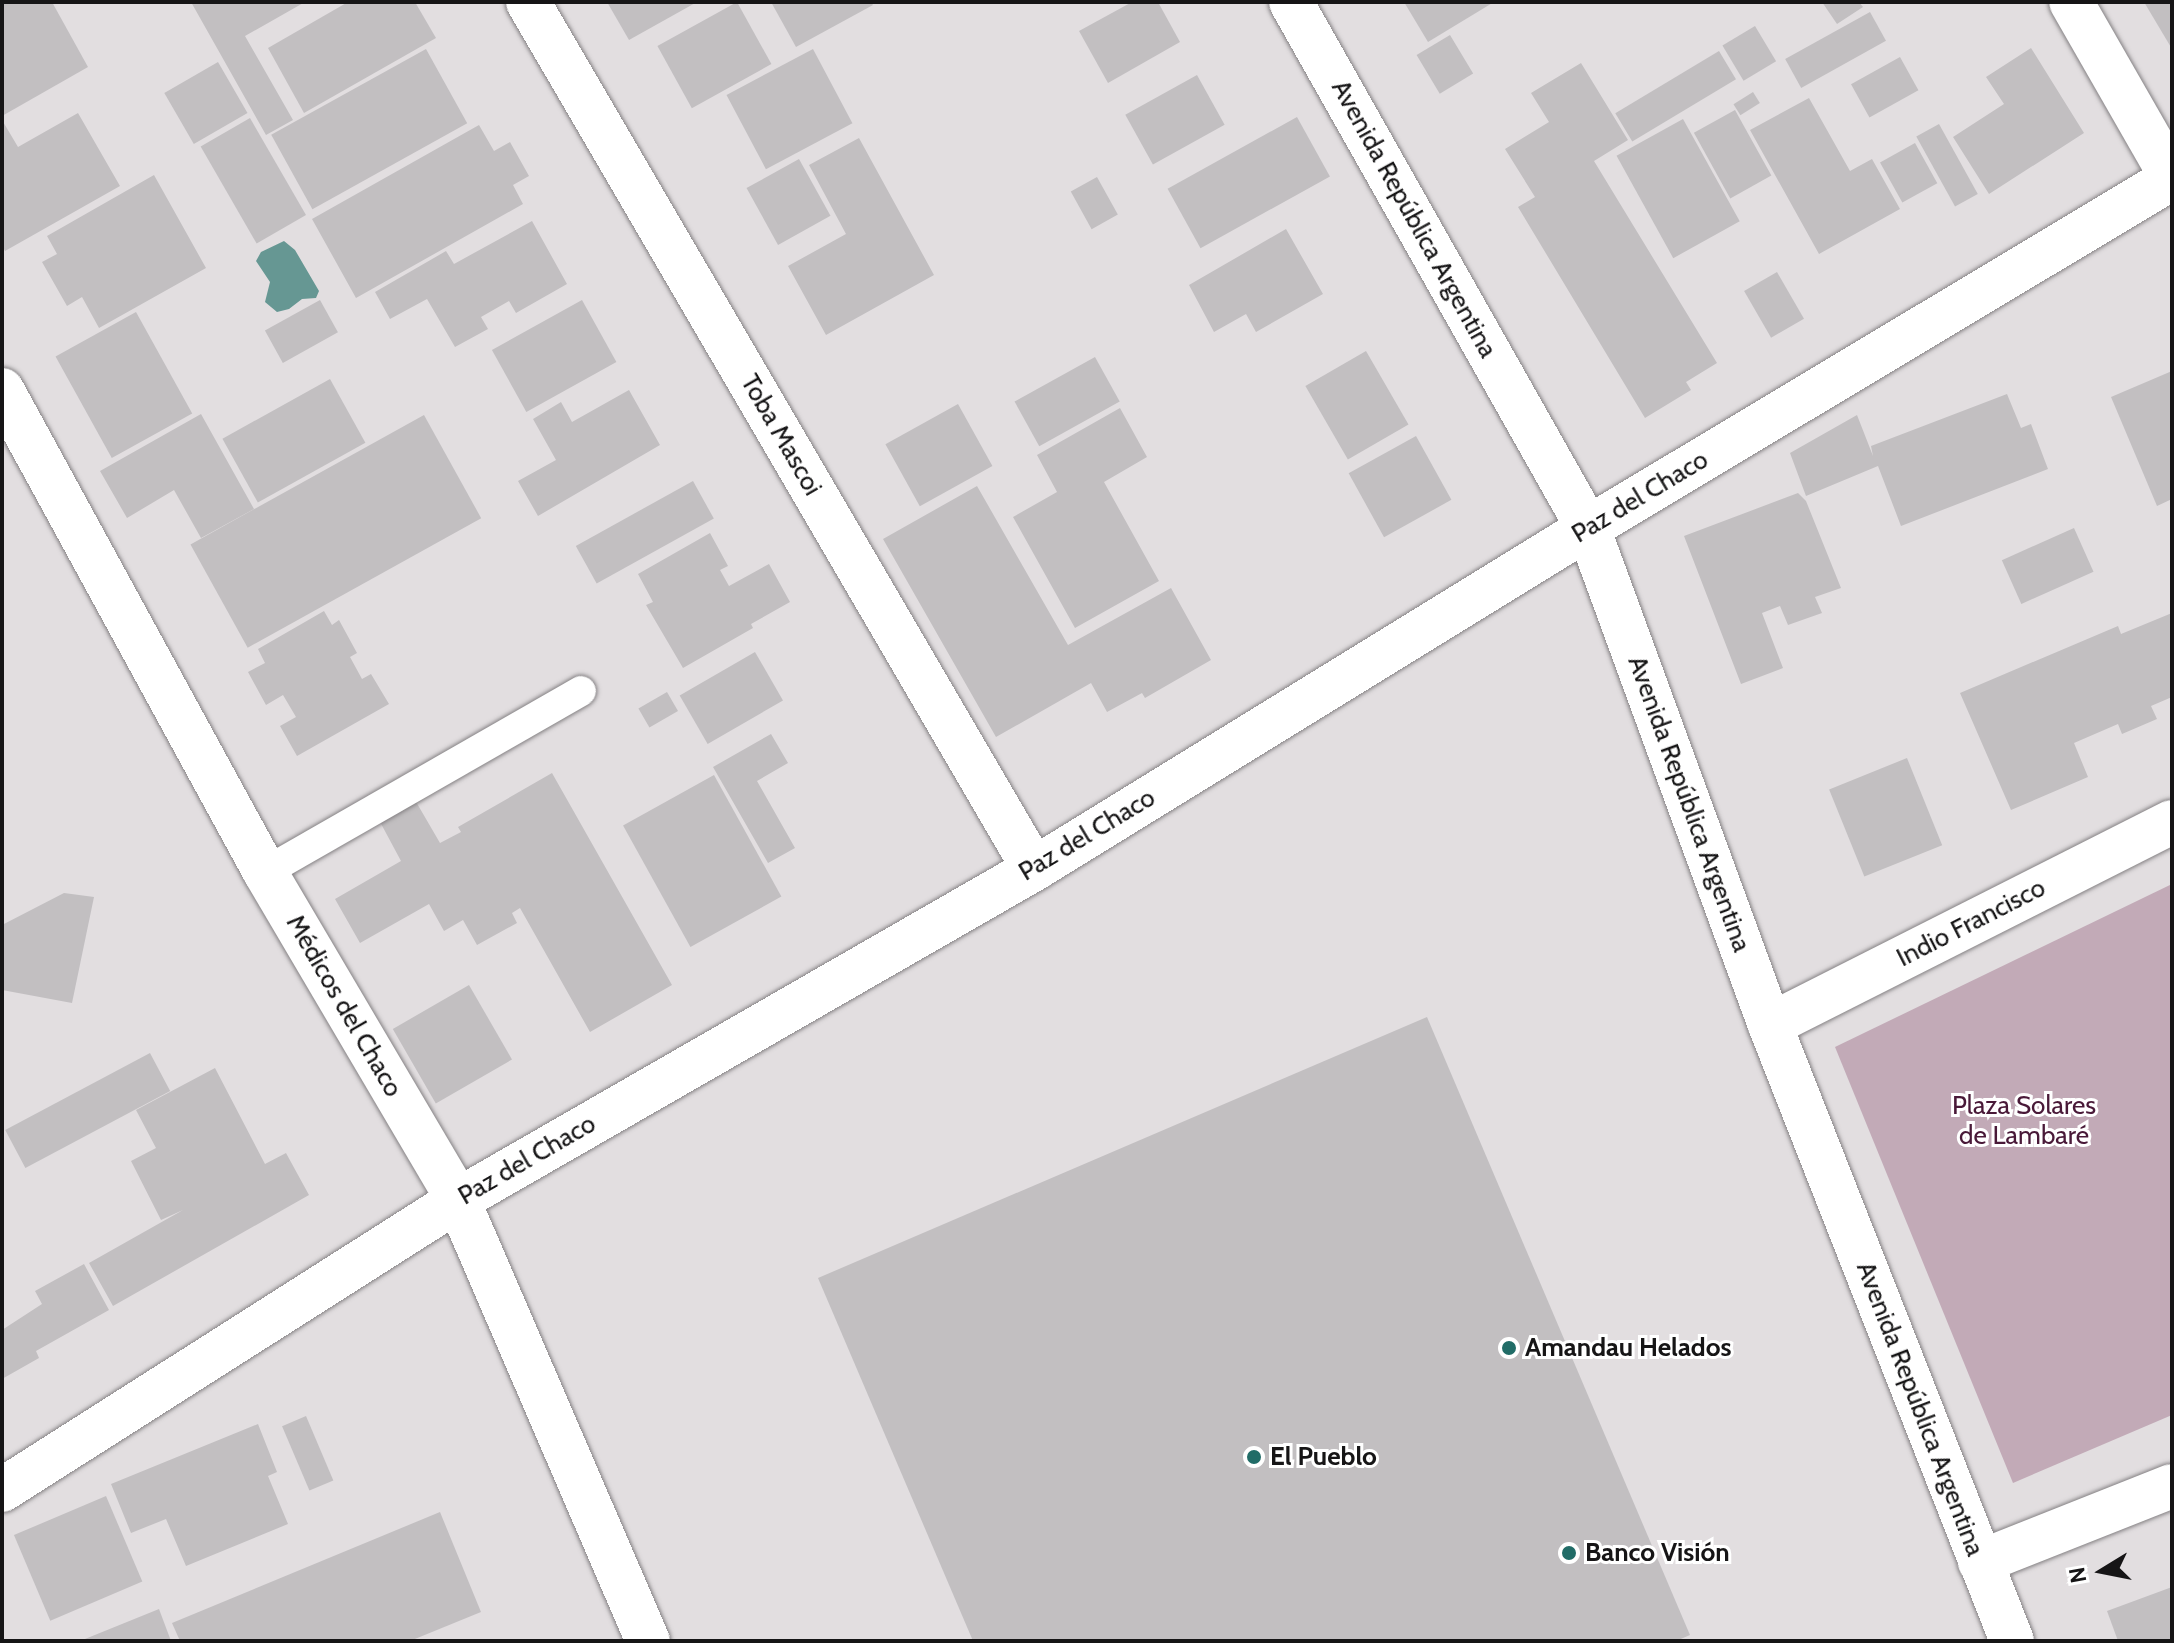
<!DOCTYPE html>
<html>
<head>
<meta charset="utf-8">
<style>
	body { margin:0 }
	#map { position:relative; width:2174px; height:1643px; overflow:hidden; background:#e2dee0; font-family:Cabin,sans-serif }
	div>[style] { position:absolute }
	.green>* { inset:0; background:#c2aab7 }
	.water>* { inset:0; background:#669793 }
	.building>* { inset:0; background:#c2bfc1; transform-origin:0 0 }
	.roads { filter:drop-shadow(0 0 2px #848183) drop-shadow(0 0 2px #848183) }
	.lane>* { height:30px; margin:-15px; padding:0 15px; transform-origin:15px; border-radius:15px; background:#fff }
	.street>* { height:44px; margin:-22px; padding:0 22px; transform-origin:22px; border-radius:22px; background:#fff }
	.secondary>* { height:44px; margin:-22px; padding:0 22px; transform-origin:22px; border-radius:22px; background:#fff }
	.dots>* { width:22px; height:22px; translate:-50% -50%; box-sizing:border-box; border:4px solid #fff; border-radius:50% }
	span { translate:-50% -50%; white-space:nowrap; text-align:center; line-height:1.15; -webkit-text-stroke:6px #fff; paint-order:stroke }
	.street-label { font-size:26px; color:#161516 }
	.park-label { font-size:26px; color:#491938 }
	.poi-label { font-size:26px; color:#161516; font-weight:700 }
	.left { translate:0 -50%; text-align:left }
	.frame { position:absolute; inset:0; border:4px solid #161516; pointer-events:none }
	.north { position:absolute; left:2062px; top:1531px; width:80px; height:80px; -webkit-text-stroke:6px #fff; paint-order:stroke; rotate:260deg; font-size:22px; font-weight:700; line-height:32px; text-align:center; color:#161516 }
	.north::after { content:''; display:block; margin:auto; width:28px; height:36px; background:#161516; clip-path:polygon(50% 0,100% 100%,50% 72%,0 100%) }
</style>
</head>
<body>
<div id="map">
	<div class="green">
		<i style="clip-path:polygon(2172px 884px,2172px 1415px,2013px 1483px,1835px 1047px)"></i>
	</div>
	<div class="water">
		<i style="clip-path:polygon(284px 241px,295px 250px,319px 291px,316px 298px,302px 299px,289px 309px,277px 312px,265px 302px,270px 282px,256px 261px,261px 252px)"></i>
	</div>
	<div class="building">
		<i style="clip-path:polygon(2px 2px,52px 2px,88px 67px,2px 116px)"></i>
		<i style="clip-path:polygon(191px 2px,305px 2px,245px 36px,293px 120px,266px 135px)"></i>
		<i style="clip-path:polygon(348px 2px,415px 2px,436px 38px,304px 113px,268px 48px)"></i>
		<i style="clip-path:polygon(607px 2px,697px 2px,629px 40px)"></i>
		<i style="left:737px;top:2px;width:71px;height:91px;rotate:61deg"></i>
		<i style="clip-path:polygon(771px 2px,871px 2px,873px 5px,796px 47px)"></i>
		<i style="clip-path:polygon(1132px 2px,1158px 2px,1180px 42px,1108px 83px,1079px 31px)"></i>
		<i style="clip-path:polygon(1404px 2px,1494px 2px,1428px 42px)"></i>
		<i style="clip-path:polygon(1822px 2px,1859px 2px,1863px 7px,1837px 24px)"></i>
		<i style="clip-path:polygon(2144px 2px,2172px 2px,2172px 49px)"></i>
		<i style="left:1870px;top:12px;width:33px;height:97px;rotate:61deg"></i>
		<i style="left:1755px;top:26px;width:41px;height:38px;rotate:59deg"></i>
		<i style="left:1450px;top:35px;width:45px;height:39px;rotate:59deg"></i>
		<i style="clip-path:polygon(2031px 48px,2084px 133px,1989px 194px,1953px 137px,2004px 104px,1986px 77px)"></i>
		<i style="left:426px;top:49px;width:85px;height:177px;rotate:61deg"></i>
		<i style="left:813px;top:49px;width:84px;height:98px;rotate:62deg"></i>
		<i style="left:1719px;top:51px;width:33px;height:121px;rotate:59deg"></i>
		<i style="left:1900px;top:57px;width:38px;height:56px;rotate:61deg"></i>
		<i style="left:218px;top:62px;width:59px;height:62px;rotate:60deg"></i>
		<i style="clip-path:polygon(1581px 63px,1628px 140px,1594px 161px,1717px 363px,1686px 382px,1691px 390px,1645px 418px,1518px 207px,1535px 197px,1505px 149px,1549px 122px,1531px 93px)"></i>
		<i style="left:1197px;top:75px;width:57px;height:82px;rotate:61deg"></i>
		<i style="left:1753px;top:92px;width:13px;height:23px;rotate:58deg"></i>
		<i style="clip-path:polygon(1809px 98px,1850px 171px,1872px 159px,1900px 209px,1819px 254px,1750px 130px)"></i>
		<i style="left:1735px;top:110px;width:75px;height:47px;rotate:61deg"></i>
		<i style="clip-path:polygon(78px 113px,120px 186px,5px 251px,2px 245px,2px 120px,18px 147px)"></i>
		<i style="left:1297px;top:117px;width:68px;height:148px;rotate:61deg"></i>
		<i style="left:250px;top:118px;width:112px;height:57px;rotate:60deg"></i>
		<i style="left:1683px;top:119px;width:117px;height:76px;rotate:61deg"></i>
		<i style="left:1939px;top:124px;width:80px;height:26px;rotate:61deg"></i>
		<i style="clip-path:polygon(479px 125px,494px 151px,510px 142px,529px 176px,513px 185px,523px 204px,356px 298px,312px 219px)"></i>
		<i style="clip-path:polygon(859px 138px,934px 275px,826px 335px,788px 266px,846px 234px,809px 165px)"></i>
		<i style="left:1915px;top:143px;width:46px;height:40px;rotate:61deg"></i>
		<i style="left:799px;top:159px;width:65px;height:60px;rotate:61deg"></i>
		<i style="clip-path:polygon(154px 175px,206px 268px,99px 328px,82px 297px,67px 306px,42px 262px,57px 254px,47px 236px)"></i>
		<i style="left:1097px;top:177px;width:43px;height:30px;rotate:61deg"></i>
		<i style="clip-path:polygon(532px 221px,567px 284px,516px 313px,509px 301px,481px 317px,488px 329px,455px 347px,427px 299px,390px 319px,375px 292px,446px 251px,454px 264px)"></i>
		<i style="clip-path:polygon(1286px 229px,1323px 294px,1256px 332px,1246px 314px,1214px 332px,1189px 285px)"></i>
		<i style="left:1777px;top:272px;width:54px;height:38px;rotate:60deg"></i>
		<i style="left:320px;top:300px;width:37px;height:63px;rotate:61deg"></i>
		<i style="left:582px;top:300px;width:71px;height:103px;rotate:61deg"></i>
		<i style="left:136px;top:312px;width:116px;height:92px;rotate:61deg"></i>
		<i style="left:1366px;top:351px;width:85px;height:70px;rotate:60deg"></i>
		<i style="left:1095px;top:357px;width:51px;height:92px;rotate:61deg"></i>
		<i style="clip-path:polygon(2172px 371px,2172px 499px,2157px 506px,2111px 397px)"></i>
		<i style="left:330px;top:379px;width:73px;height:123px;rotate:61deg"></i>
		<i style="clip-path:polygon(629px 390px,660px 445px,538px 516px,518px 481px,556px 460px,533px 419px,561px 402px,572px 422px)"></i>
		<i style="clip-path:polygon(2007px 394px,2021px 428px,2031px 424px,2048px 469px,1901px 526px,1878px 466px,1806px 496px,1790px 453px,1857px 415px,1873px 456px,1871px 446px)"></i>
		<i style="left:958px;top:404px;width:71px;height:83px;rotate:61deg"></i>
		<i style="clip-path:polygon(1120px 408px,1147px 457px,1104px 482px,1159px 581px,1075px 628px,1013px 517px,1057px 492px,1037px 455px)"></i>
		<i style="clip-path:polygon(201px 414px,254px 509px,201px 538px,174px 490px,127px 518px,100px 471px)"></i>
		<i style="left:424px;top:415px;width:118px;height:267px;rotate:61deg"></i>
		<i style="left:1416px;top:436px;width:73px;height:77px;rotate:61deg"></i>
		<i style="left:693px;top:481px;width:43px;height:134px;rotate:61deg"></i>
		<i style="clip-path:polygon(977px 486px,1068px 645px,1171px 588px,1211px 660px,1145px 698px,1142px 693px,1107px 712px,1091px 683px,996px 737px,883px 539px)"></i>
		<i style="clip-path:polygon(1798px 493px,1806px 501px,1841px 588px,1815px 597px,1822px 613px,1788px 625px,1780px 606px,1762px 613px,1783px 668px,1741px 684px,1684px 536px)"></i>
		<i style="left:2074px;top:528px;width:48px;height:79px;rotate:66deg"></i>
		<i style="clip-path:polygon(710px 533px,728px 566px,720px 570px,729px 586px,769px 564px,790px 602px,751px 624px,753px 628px,683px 668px,646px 605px,653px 602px,638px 574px)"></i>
		<i style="clip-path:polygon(324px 611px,332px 625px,339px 620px,357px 653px,350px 657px,362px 679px,371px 674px,389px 704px,297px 756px,280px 726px,296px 717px,283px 695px,266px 705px,248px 672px,265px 663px,258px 649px)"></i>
		<i style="clip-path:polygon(2172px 613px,2172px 697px,2151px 706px,2157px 719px,2122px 734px,2118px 724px,2074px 743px,2088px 777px,2011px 810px,1960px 693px,2118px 626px,2121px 634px)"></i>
		<i style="left:755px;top:652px;width:56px;height:87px;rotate:60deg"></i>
		<i style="left:667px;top:692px;width:22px;height:33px;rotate:60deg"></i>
		<i style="clip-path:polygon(771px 734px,788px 763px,757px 781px,795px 848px,768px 863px,713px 767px)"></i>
		<i style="left:1907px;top:758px;width:94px;height:84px;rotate:68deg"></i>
		<i style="clip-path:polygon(552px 773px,672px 985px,590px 1032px,520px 908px,512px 913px,517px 923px,477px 945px,463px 920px,444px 931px,429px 904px,360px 943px,335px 899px,401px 861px,379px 820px,415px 800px,440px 843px,461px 832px,458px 827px)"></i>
		<i style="left:714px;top:775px;width:139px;height:104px;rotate:61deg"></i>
		<i style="clip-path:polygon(64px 893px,94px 897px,72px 1003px,2px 990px,2px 925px)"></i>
		<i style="left:469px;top:985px;width:86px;height:88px;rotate:60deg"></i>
		<i style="clip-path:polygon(1427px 1017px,1690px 1635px,1676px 1641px,973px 1641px,818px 1278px)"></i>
		<i style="left:150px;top:1053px;width:43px;height:164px;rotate:62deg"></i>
		<i style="clip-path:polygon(215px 1068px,265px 1164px,286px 1153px,309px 1195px,113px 1306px,89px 1263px,183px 1210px,161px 1220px,131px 1161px,156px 1148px,136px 1110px)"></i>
		<i style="clip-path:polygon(84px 1264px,109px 1310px,36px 1351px,39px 1358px,2px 1379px,2px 1330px,42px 1304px,35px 1291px)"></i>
		<i style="left:306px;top:1416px;width:70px;height:26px;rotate:67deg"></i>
		<i style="clip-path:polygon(258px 1424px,277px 1472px,268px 1476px,288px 1524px,186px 1566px,166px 1519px,131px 1533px,111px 1484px)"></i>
		<i style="left:106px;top:1496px;width:93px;height:100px;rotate:67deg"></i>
		<i style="clip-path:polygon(440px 1512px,481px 1612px,410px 1641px,180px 1641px,172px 1623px)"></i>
		<i style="clip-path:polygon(2172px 1587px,2172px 1641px,2118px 1641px,2107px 1611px)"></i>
		<i style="clip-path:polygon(159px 1609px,171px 1641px,80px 1641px)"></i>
	</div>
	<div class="roads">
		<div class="lane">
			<i style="left:265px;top:872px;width:364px;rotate:-29.8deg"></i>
		</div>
		<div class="street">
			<i style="left:528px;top:2px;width:1004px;rotate:59.73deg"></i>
			<i style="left:1770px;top:1025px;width:450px;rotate:-26.8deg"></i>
			<i style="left:2px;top:1490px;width:540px;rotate:-32.45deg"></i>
			<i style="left:458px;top:1200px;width:664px;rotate:-29.88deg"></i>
			<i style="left:1034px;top:869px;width:651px;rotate:-31.61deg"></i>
			<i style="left:1588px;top:528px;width:681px;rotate:-30.93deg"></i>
			<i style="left:2172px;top:178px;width:203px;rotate:-119.8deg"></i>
			<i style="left:1980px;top:1562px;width:206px;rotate:-21.6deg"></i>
		</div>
		<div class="secondary">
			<i style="left:1291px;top:2px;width:604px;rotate:60.55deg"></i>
			<i style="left:1588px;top:528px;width:529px;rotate:69.89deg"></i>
			<i style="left:1770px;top:1025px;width:662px;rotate:68.55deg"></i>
			<i style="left:2px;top:390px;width:549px;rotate:61.38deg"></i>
			<i style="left:265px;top:872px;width:381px;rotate:59.5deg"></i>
			<i style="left:458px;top:1200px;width:480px;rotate:66.7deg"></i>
		</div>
	</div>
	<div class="dots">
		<i style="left:1509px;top:1348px;background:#216c67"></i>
		<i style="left:1254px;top:1457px;background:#216c67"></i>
		<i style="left:1569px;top:1553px;background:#216c67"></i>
	</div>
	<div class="street-label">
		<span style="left:1414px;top:219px;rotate:61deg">Avenida República Argentina</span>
		<span style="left:781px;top:435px;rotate:60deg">Toba Mascoi</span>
		<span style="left:1640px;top:497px;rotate:-31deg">Paz del Chaco</span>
		<span style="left:1689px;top:804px;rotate:70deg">Avenida República Argentina</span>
		<span style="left:1087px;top:835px;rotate:-31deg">Paz del Chaco</span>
		<span style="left:1971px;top:923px;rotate:-27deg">Indio Francisco</span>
		<span style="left:344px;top:1006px;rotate:60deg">Médicos del Chaco</span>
		<span style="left:527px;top:1160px;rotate:-30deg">Paz del Chaco</span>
		<span style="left:1920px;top:1409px;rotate:69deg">Avenida República Argentina</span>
	</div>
	<div class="park-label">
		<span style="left:2024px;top:1121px">Plaza Solares<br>de Lambaré</span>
	</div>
	<div class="poi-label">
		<span class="left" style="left:1525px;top:1348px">Amandau Helados</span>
		<span class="left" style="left:1270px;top:1457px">El Pueblo</span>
		<span class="left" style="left:1585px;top:1553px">Banco Visión</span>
	</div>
	<div class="frame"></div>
	<div class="north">N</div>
</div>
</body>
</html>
